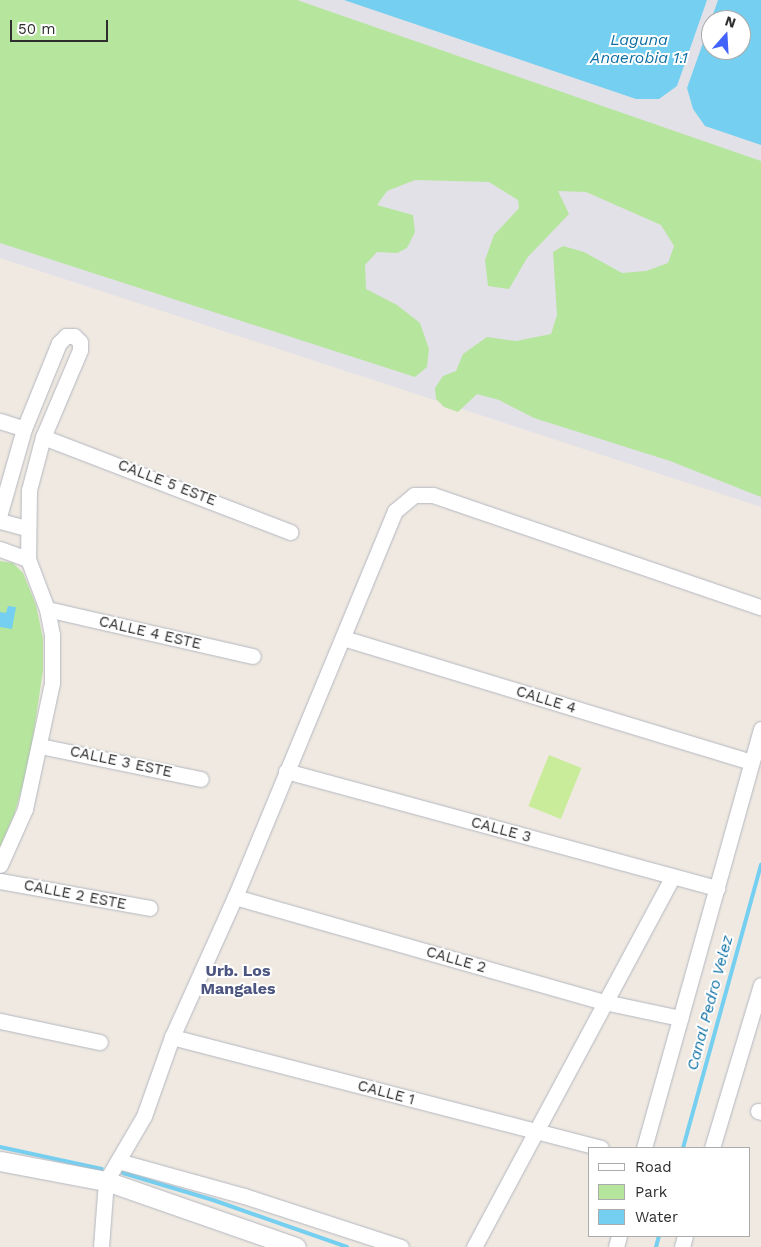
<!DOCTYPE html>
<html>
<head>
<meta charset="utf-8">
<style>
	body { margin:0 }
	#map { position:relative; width:761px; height:1247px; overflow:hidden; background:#efe9e1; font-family:"Work Sans",sans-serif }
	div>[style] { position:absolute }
	.industrial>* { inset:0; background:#e3e1e8 }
	.green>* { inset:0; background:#b6e59e }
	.pitch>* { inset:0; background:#c9ec9a; transform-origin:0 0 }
	.water>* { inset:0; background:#75cff0 }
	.stream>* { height:4px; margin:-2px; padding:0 2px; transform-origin:2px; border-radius:2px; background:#75cff0 }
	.roads { filter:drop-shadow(0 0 1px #b4b7c1) drop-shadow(0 0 1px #b4b7c1) }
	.minor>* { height:15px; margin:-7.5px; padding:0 7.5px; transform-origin:7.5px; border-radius:7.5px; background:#fff }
	.tertiary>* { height:19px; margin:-9.5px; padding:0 9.5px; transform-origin:9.5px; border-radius:9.5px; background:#fff }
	span { translate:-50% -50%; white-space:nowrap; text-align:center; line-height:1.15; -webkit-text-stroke:4px #fff; paint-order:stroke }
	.street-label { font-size:15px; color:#2e2e2e }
	.water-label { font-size:16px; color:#0d6fa3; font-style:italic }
	.neighbourhood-label { font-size:16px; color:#4d5680; font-weight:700 }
	.legend { position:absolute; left:588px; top:1147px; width:162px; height:90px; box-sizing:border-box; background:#fff; border:1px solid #ababab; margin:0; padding:6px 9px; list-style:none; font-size:15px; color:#2e2e2e }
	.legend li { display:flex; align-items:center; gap:10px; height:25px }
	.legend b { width:25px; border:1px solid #ababab }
	.north { position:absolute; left:701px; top:10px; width:50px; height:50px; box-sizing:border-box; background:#fff; border:1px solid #ababab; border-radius:50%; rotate:19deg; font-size:14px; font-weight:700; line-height:20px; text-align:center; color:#2e2e2e }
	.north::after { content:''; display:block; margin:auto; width:18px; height:22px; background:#4264fb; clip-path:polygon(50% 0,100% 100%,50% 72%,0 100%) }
	.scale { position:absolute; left:10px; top:20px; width:98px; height:22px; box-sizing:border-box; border:2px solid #2e2e2e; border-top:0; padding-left:6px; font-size:15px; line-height:18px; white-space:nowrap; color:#2e2e2e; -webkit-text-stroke:4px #fff; paint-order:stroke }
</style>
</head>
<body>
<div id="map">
	<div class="industrial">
		<i style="clip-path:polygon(evenodd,0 0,761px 0,761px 507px,0 258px,0 0,711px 20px,741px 20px,741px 50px,711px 50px,711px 20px)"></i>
	</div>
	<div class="green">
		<i style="clip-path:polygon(0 0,297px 0,761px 161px,761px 497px,670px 461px,534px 418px,499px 400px,477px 394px,458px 412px,444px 407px,436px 399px,435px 388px,443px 376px,456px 371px,463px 354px,487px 337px,516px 341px,551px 334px,557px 315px,553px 252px,563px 246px,584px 252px,622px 273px,646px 271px,668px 263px,674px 246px,661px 225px,586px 192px,558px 191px,569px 214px,527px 258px,509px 289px,488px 286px,485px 260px,494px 235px,519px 208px,518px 200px,489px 182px,415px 180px,387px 191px,377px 205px,413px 215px,415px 232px,407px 248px,397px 253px,377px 252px,365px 265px,366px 289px,397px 305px,420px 323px,429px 349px,427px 367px,415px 377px,0 243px)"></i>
		<i style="clip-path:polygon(0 561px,13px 563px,23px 573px,36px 605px,43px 639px,43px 670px,29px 764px,14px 815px,0 847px)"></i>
	</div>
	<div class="pitch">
		<i style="left:549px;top:755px;width:35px;height:55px;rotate:22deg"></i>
	</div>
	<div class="water">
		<i style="clip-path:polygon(344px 0,707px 0,677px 86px,659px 99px,636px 99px)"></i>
		<i style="clip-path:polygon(718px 0,761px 0,761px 145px,705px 126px,693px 109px,687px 88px,711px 20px,711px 50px,741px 50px,741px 20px,711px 20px)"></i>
		<i style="clip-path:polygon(8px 606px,16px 607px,12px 629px,0 627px,0 612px,6px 613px)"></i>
	</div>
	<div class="stream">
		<i style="left:0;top:1147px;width:104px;rotate:12.2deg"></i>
		<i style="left:683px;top:1148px;width:294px;rotate:-74.6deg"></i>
		<i style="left:123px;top:1173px;width:94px;rotate:16.7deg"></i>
		<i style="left:213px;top:1200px;width:142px;rotate:19.3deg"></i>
		<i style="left:656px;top:1247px;width:11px;rotate:-75deg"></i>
	</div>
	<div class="roads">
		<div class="minor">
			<i style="left:0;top:421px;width:25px;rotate:18deg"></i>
			<i style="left:43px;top:437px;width:265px;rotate:21deg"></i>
			<i style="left:0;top:513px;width:87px;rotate:-74.1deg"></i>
			<i style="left:24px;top:429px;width:93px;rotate:-67.9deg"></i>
			<i style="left:59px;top:343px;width:10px;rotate:-45deg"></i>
			<i style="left:66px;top:336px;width:8px"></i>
			<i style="left:74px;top:336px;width:8px;rotate:45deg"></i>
			<i style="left:80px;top:342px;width:8px;rotate:90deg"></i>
			<i style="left:80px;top:350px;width:95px;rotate:113deg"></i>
			<i style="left:43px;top:437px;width:55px;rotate:104.8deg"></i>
			<i style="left:29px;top:490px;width:69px;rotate:90.8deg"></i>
			<i style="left:28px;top:559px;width:53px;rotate:69.2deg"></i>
			<i style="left:47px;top:609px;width:26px;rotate:79deg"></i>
			<i style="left:52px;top:635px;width:48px;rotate:90deg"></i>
			<i style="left:52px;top:683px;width:129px;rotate:102.1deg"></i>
			<i style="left:25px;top:809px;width:61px;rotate:114.1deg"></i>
			<i style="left:0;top:521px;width:28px;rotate:15deg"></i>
			<i style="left:0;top:549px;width:30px;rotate:20deg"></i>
			<i style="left:47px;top:609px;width:211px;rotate:12.9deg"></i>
			<i style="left:343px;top:638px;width:425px;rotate:16.9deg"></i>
			<i style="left:40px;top:746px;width:164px;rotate:11.6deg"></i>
			<i style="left:286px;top:771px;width:447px;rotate:15.2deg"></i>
			<i style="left:0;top:881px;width:152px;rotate:10.2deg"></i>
			<i style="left:235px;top:897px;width:384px;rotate:15.9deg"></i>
			<i style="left:604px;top:1002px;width:78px;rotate:11.9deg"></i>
			<i style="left:0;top:1021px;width:102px;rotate:11.9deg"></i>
			<i style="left:172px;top:1037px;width:443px;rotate:14.5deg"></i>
			<i style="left:758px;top:1111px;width:3px;rotate:18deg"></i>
			<i style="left:644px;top:1148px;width:435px;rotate:-74.4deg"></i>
			<i style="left:712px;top:1148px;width:170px;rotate:-73.3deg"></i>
			<i style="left:118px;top:1161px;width:131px;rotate:15.5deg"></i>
			<i style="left:244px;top:1196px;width:165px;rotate:18deg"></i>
			<i style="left:101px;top:1247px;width:66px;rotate:-85.7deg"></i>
			<i style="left:106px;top:1181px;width:75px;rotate:-59.7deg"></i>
			<i style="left:144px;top:1116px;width:84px;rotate:-70.5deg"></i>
			<i style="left:172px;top:1037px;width:154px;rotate:-65.8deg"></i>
			<i style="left:235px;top:897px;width:418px;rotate:-67.5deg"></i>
			<i style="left:395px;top:511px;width:25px;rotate:-40deg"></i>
			<i style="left:414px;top:495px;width:19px"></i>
			<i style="left:433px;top:495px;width:347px;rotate:18.9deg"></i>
			<i style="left:474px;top:1247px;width:420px;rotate:-61.8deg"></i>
			<i style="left:616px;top:1247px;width:11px;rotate:-75deg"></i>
			<i style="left:682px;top:1247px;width:11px;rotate:-75deg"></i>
		</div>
		<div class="tertiary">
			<i style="left:0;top:1161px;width:108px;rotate:10.7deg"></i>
			<i style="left:106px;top:1181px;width:201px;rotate:19.2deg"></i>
		</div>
	</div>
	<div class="street-label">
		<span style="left:167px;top:483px;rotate:21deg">CALLE 5 ESTE</span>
		<span style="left:150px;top:633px;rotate:13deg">CALLE 4 ESTE</span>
		<span style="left:546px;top:700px;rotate:17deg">CALLE 4</span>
		<span style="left:121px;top:762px;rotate:12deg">CALLE 3 ESTE</span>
		<span style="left:501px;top:830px;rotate:15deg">CALLE 3</span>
		<span style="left:75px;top:895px;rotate:11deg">CALLE 2 ESTE</span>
		<span style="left:456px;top:960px;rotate:16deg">CALLE 2</span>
		<span style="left:386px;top:1093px;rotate:15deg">CALLE 1</span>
	</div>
	<div class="water-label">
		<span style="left:639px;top:49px">Laguna<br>Anaerobia 1.1</span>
		<span style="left:710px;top:1003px;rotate:-75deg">Canal Pedro Velez</span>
	</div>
	<div class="neighbourhood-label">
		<span style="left:238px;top:980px">Urb. Los<br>Mangales</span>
	</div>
	<ul class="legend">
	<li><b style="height:6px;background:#fff"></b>Road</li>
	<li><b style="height:14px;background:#b6e59e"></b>Park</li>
	<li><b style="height:14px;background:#75cff0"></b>Water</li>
	</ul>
	<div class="north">N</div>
	<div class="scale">50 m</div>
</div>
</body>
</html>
